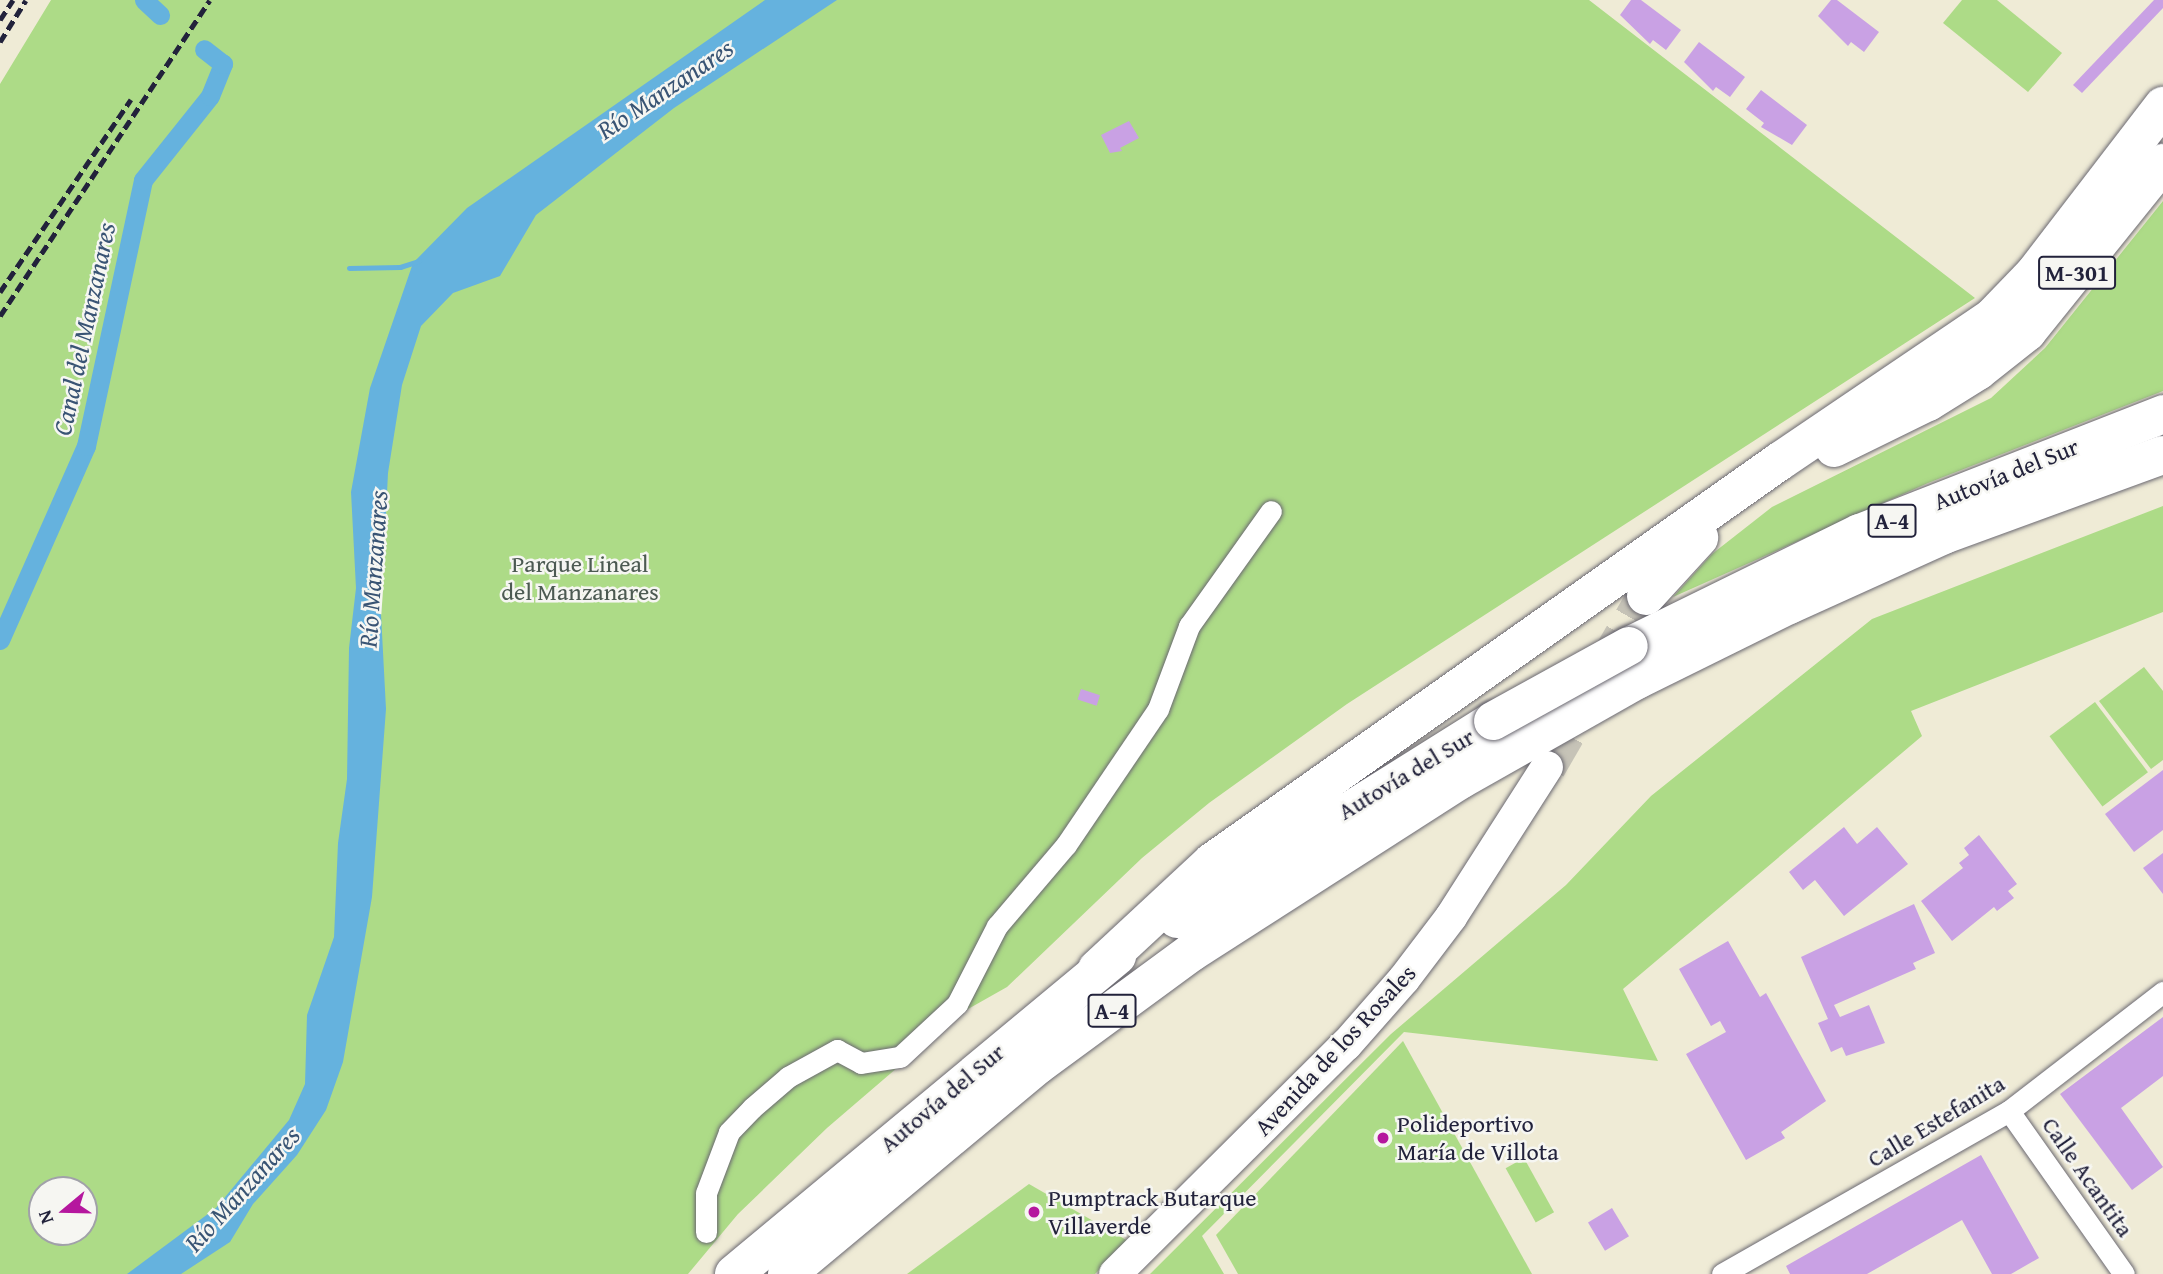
<!DOCTYPE html>
<html>
<head>
<meta charset="utf-8">
<style>
	body { margin:0 }
	#map { position:relative; width:2163px; height:1274px; overflow:hidden; background:#efebd6; font-family:"Gentium Book Plus",serif }
	div>[style] { position:absolute }
	.green>* { inset:0; background:#addb87; transform-origin:0 0 }
	.water>* { inset:0; background:#65b2de }
	.stream>* { height:5px; margin:-2.5px; padding:0 2.5px; transform-origin:2.5px; border-radius:2.5px; background:#65b2de }
	.canal>* { height:19px; margin:-9.5px; padding:0 9.5px; transform-origin:9.5px; border-radius:9.5px; background:#65b2de }
	.building>* { inset:0; background:#c9a1e4; transform-origin:0 0 }
	.highway-tunnel>* { height:38px; margin-top:-19px; transform-origin:0; background:repeating-linear-gradient(90deg,#c6c3b7 0 38px,transparent 0 57px) }
	.roads { filter:drop-shadow(0 0 2px #6a6871) drop-shadow(0 0 2px #6a6871) }
	.street>* { height:21px; margin:-10.5px; padding:0 10.5px; transform-origin:10.5px; border-radius:10.5px; background:#fff }
	.secondary>* { height:32px; margin:-16px; padding:0 16px; transform-origin:16px; border-radius:16px; background:#fff }
	.highway>* { height:38px; margin:-19px; padding:0 19px; transform-origin:19px; border-radius:19px; background:#fff }
	.rail>* { height:5px; margin-top:-2.5px; transform-origin:0; background:repeating-linear-gradient(90deg,#22223b 0 10px,transparent 0 15px) }
	.bridges { filter:drop-shadow(0 0 2px #6a6871) drop-shadow(0 0 2px #6a6871) }
	.highway-bridge>* { height:38px; margin:-19px; padding:0 19px; transform-origin:19px; border-radius:19px; background:#fff }
	.dots>* { width:19px; height:19px; translate:-50% -50%; box-sizing:border-box; border:4px solid #f6f6f2; border-radius:50% }
	span { translate:-50% -50%; white-space:nowrap; text-align:center; line-height:1.15; -webkit-text-stroke:5px #f6f6f2; paint-order:stroke }
	.shield-label span { padding:2px 5px; background:#f6f6f2; border:2px solid; border-radius:5px; -webkit-text-stroke-width:0 }
	.shield-label { font-size:23px; color:#22223b; font-weight:700 }
	.street-label { font-size:24px; color:#22223b }
	.park-label { font-size:24px; color:#4c5a52 }
	.poi-label { font-size:24px; color:#22223b }
	.left { translate:0 -50%; text-align:left }
	.water-label { font-size:26px; color:#395474; font-style:italic }
	.north { position:absolute; left:28px; top:1176px; width:70px; height:70px; box-sizing:border-box; background:#f6f6f2; border:2px solid #a1a1a9; border-radius:50%; rotate:251deg; font-size:19px; font-weight:700; line-height:28px; text-align:center; color:#22223b }
	.north::after { content:''; display:block; margin:auto; width:24px; height:32px; background:#b5179e; clip-path:polygon(50% 0,100% 100%,50% 72%,0 100%) }
</style>
</head>
<body>
<div id="map">
	<div class="green">
		<i style="clip-path:polygon(evenodd,51px 0,1589px 0,1975px 298px,1347px 704px,1209px 803px,1142px 858px,1007px 987px,961px 1013px,827px 1128px,738px 1214px,688px 1274px,0 1274px,0 84px,51px 0,42px 1190px,84px 1190px,84px 1232px,42px 1232px,42px 1190px)"></i>
		<i style="clip-path:polygon(1962px 0,1997px 0,2062px 53px,2028px 92px,1943px 23px)"></i>
		<i style="clip-path:polygon(2163px 201px,2163px 391px,1928px 483px,1673px 597px,1712px 554px,1772px 507px,1991px 398px,2045px 348px)"></i>
		<i style="clip-path:polygon(2163px 506px,2163px 612px,1911px 711px,1922px 736px,1623px 989px,1658px 1061px,1404px 1032px,1202px 1236px,1224px 1274px,1150px 1274px,1391px 1034px,1566px 885px,1651px 796px,1872px 619px)"></i>
		<i style="clip-path:polygon(2144px 667px,2163px 691px,2163px 760px,2151px 769px,2099px 701px)"></i>
		<i style="left:2095px;top:702px;width:88px;height:57px;rotate:53deg"></i>
		<i style="clip-path:polygon(1403px 1041px,1532px 1274px,1238px 1274px,1216px 1235px)"></i>
		<i style="left:1524px;top:1158px;width:62px;height:21px;rotate:61deg"></i>
		<i style="clip-path:polygon(1029px 1184px,1128px 1241px,1095px 1274px,907px 1274px)"></i>
	</div>
	<div class="water">
		<i style="clip-path:polygon(765px 0,837px 0,674px 108px,536px 215px,500px 276px,453px 293px,421px 326px,402px 385px,388px 473px,381px 614px,386px 709px,372px 897px,343px 1062px,326px 1110px,297px 1155px,253px 1204px,230px 1242px,181px 1274px,127px 1274px,216px 1208px,289px 1120px,305px 1084px,307px 1015px,334px 937px,338px 843px,347px 779px,349px 648px,356px 588px,351px 492px,370px 388px,413px 263px,467px 208px)"></i>
	</div>
	<div class="stream">
		<i style="left:349px;top:268px;width:51px;rotate:-1.1deg"></i>
		<i style="left:400px;top:267px;width:20px;rotate:-18deg"></i>
	</div>
	<div class="canal">
		<i style="left:144px;top:0;width:22px;rotate:43deg"></i>
		<i style="left:0;top:640px;width:212px;rotate:-66.1deg"></i>
		<i style="left:86px;top:446px;width:272px;rotate:-77.9deg"></i>
		<i style="left:143px;top:180px;width:107px;rotate:-51.4deg"></i>
		<i style="left:210px;top:96px;width:35px;rotate:-68deg"></i>
		<i style="left:223px;top:64px;width:24px;rotate:-142deg"></i>
	</div>
	<div class="building">
		<i style="clip-path:polygon(1631px 0,1641px 0,1681px 30px,1666px 50px,1653px 40px,1650px 44px,1620px 15px)"></i>
		<i style="clip-path:polygon(1831px 0,1837px 0,1879px 32px,1864px 52px,1851px 42px,1848px 46px,1818px 16px)"></i>
		<i style="clip-path:polygon(2154px 0,2163px 0,2163px 8px,2082px 93px,2073px 85px)"></i>
		<i style="clip-path:polygon(1699px 42px,1745px 77px,1730px 97px,1716px 87px,1713px 91px,1684px 62px)"></i>
		<i style="clip-path:polygon(1761px 90px,1807px 125px,1792px 145px,1761px 127px,1764px 123px,1746px 109px)"></i>
		<i style="clip-path:polygon(1129px 121px,1139px 138px,1120px 148px,1122px 151px,1110px 153px,1101px 135px)"></i>
		<i style="left:1081px;top:689px;width:20px;height:11px;rotate:18deg"></i>
		<i style="clip-path:polygon(2163px 770px,2163px 830px,2134px 852px,2105px 814px)"></i>
		<i style="clip-path:polygon(1844px 827px,1857px 844px,1877px 827px,1908px 864px,1844px 916px,1815px 880px,1803px 890px,1789px 872px)"></i>
		<i style="clip-path:polygon(1979px 835px,2017px 884px,2008px 891px,2014px 898px,1997px 911px,1994px 907px,1952px 941px,1921px 901px,1963px 868px,1959px 863px,1969px 855px,1964px 848px)"></i>
		<i style="clip-path:polygon(2163px 853px,2163px 894px,2143px 868px)"></i>
		<i style="clip-path:polygon(1914px 904px,1935px 953px,1913px 963px,1916px 969px,1834px 1005px,1840px 1017px,1869px 1005px,1885px 1043px,1846px 1056px,1842px 1047px,1831px 1052px,1818px 1023px,1828px 1019px,1801px 957px)"></i>
		<i style="clip-path:polygon(1728px 941px,1760px 997px,1766px 993px,1826px 1101px,1781px 1132px,1785px 1138px,1746px 1160px,1686px 1054px,1726px 1032px,1720px 1021px,1711px 1026px,1679px 969px)"></i>
		<i style="clip-path:polygon(2163px 1017px,2163px 1076px,2121px 1108px,2163px 1167px,2132px 1190px,2060px 1094px)"></i>
		<i style="clip-path:polygon(1981px 1155px,2039px 1258px,2011px 1274px,1992px 1274px,1962px 1220px,1867px 1274px,1790px 1274px,1786px 1266px)"></i>
		<i style="left:1612px;top:1208px;width:33px;height:28px;rotate:59deg"></i>
	</div>
	<div class="highway-tunnel">
		<i style="left:1547px;top:767px;width:198px;rotate:-59.9deg"></i>
	</div>
	<div class="roads">
		<div class="street">
			<i style="left:2009px;top:1111px;width:199px;rotate:54.8deg"></i>
			<i style="left:706px;top:1232px;width:39px;rotate:-90deg"></i>
			<i style="left:706px;top:1193px;width:65px;rotate:-69.3deg"></i>
			<i style="left:729px;top:1132px;width:33px;rotate:-46deg"></i>
			<i style="left:752px;top:1108px;width:48px;rotate:-40.7deg"></i>
			<i style="left:788px;top:1077px;width:56px;rotate:-28.9deg"></i>
			<i style="left:837px;top:1050px;width:27px;rotate:28deg"></i>
			<i style="left:861px;top:1063px;width:39px;rotate:-9deg"></i>
			<i style="left:900px;top:1057px;width:78px;rotate:-42.9deg"></i>
			<i style="left:957px;top:1004px;width:88px;rotate:-62.9deg"></i>
			<i style="left:997px;top:926px;width:106px;rotate:-49.6deg"></i>
			<i style="left:1066px;top:845px;width:164px;rotate:-55.9deg"></i>
			<i style="left:1158px;top:709px;width:89px;rotate:-69.5deg"></i>
			<i style="left:1189px;top:626px;width:141px;rotate:-54.5deg"></i>
			<i style="left:1722px;top:1274px;width:330px;rotate:-29.6deg"></i>
			<i style="left:2009px;top:1111px;width:195px;rotate:-37.7deg"></i>
		</div>
		<div class="secondary">
			<i style="left:1115px;top:1274px;width:325px;rotate:-44.8deg"></i>
			<i style="left:1346px;top:1045px;width:88px;rotate:-48.7deg"></i>
			<i style="left:1404px;top:979px;width:78px;rotate:-52.8deg"></i>
			<i style="left:1451px;top:917px;width:178px;rotate:-57.4deg"></i>
		</div>
		<div class="highway">
			<i style="left:1978px;top:332px;width:81px;rotate:-46deg"></i>
			<i style="left:2034px;top:274px;width:212px;rotate:-52.5deg"></i>
			<i style="left:1834px;top:448px;width:105px;rotate:-26.1deg"></i>
			<i style="left:1928px;top:402px;width:59px;rotate:-31.8deg"></i>
			<i style="left:1978px;top:371px;width:63px;rotate:-38.5deg"></i>
			<i style="left:2027px;top:332px;width:217px;rotate:-51.2deg"></i>
			<i style="left:1646px;top:596px;width:79px;rotate:-47.6deg"></i>
			<i style="left:1629px;top:646px;width:257px;rotate:-26.1deg"></i>
			<i style="left:1860px;top:533px;width:326px;rotate:-21.4deg"></i>
			<i style="left:1177px;top:919px;width:373px;rotate:-32.1deg"></i>
			<i style="left:1097px;top:969px;width:157px;rotate:-42.9deg"></i>
			<i style="left:1212px;top:862px;width:695px;rotate:-35.22deg"></i>
			<i style="left:1780px;top:461px;width:262px;rotate:-34.1deg"></i>
			<i style="left:734px;top:1274px;width:498px;rotate:-39.7deg"></i>
			<i style="left:787px;top:1274px;width:327px;rotate:-39.8deg"></i>
			<i style="left:1038px;top:1065px;width:191px;rotate:-36.3deg"></i>
			<i style="left:1192px;top:952px;width:318px;rotate:-32.7deg"></i>
			<i style="left:1460px;top:780px;width:203px;rotate:-29.5deg"></i>
			<i style="left:1637px;top:680px;width:169px;rotate:-26.3deg"></i>
			<i style="left:1789px;top:605px;width:170px;rotate:-24.3deg"></i>
			<i style="left:1944px;top:535px;width:233px;rotate:-20.1deg"></i>
		</div>
	</div>
	<div class="rail">
		<i style="left:0;top:20px;width:24px;rotate:-57deg"></i>
		<i style="left:0;top:42px;width:49px;rotate:-58.2deg"></i>
		<i style="left:0;top:292px;width:233px;rotate:-55.8deg"></i>
		<i style="left:0;top:316px;width:379px;rotate:-56.4deg"></i>
	</div>
	<div class="bridges">
		<div class="highway-bridge">
			<i style="left:1493px;top:721px;width:155px;rotate:-28.9deg"></i>
		</div>
	</div>
	<div class="dots">
		<i style="left:1383px;top:1138px;background:#b5179e"></i>
		<i style="left:1034px;top:1212px;background:#b5179e"></i>
	</div>
	<div class="shield-label">
		<span style="left:2077px;top:273px">M-301</span>
		<span style="left:1892px;top:521px">A-4</span>
		<span style="left:1112px;top:1011px">A-4</span>
	</div>
	<div class="street-label">
		<span style="left:2006px;top:474px;rotate:-22deg">Autovía del Sur</span>
		<span style="left:1406px;top:774px;rotate:-31deg">Autovía del Sur</span>
		<span style="left:1335px;top:1050px;rotate:-47deg">Avenida de los Rosales</span>
		<span style="left:942px;top:1098px;rotate:-40deg">Autovía del Sur</span>
		<span style="left:1936px;top:1121px;rotate:-31deg">Calle Estefanita</span>
		<span style="left:2088px;top:1177px;rotate:55deg">Calle Acantita</span>
	</div>
	<div class="park-label">
		<span style="left:580px;top:578px">Parque Lineal<br>del Manzanares</span>
	</div>
	<div class="poi-label">
		<span class="left" style="left:1397px;top:1138px">Polideportivo<br>María de Villota</span>
		<span class="left" style="left:1048px;top:1212px">Pumptrack Butarque<br>Villaverde</span>
	</div>
	<div class="water-label">
		<span style="left:665px;top:89px;rotate:-34deg">Río Manzanares</span>
		<span style="left:84px;top:329px;rotate:-78deg">Canal del Manzanares</span>
		<span style="left:373px;top:569px;rotate:-86deg">Río Manzanares</span>
		<span style="left:242px;top:1189px;rotate:-48deg">Río Manzanares</span>
	</div>
	<div class="north">N</div>
</div>
</body>
</html>
